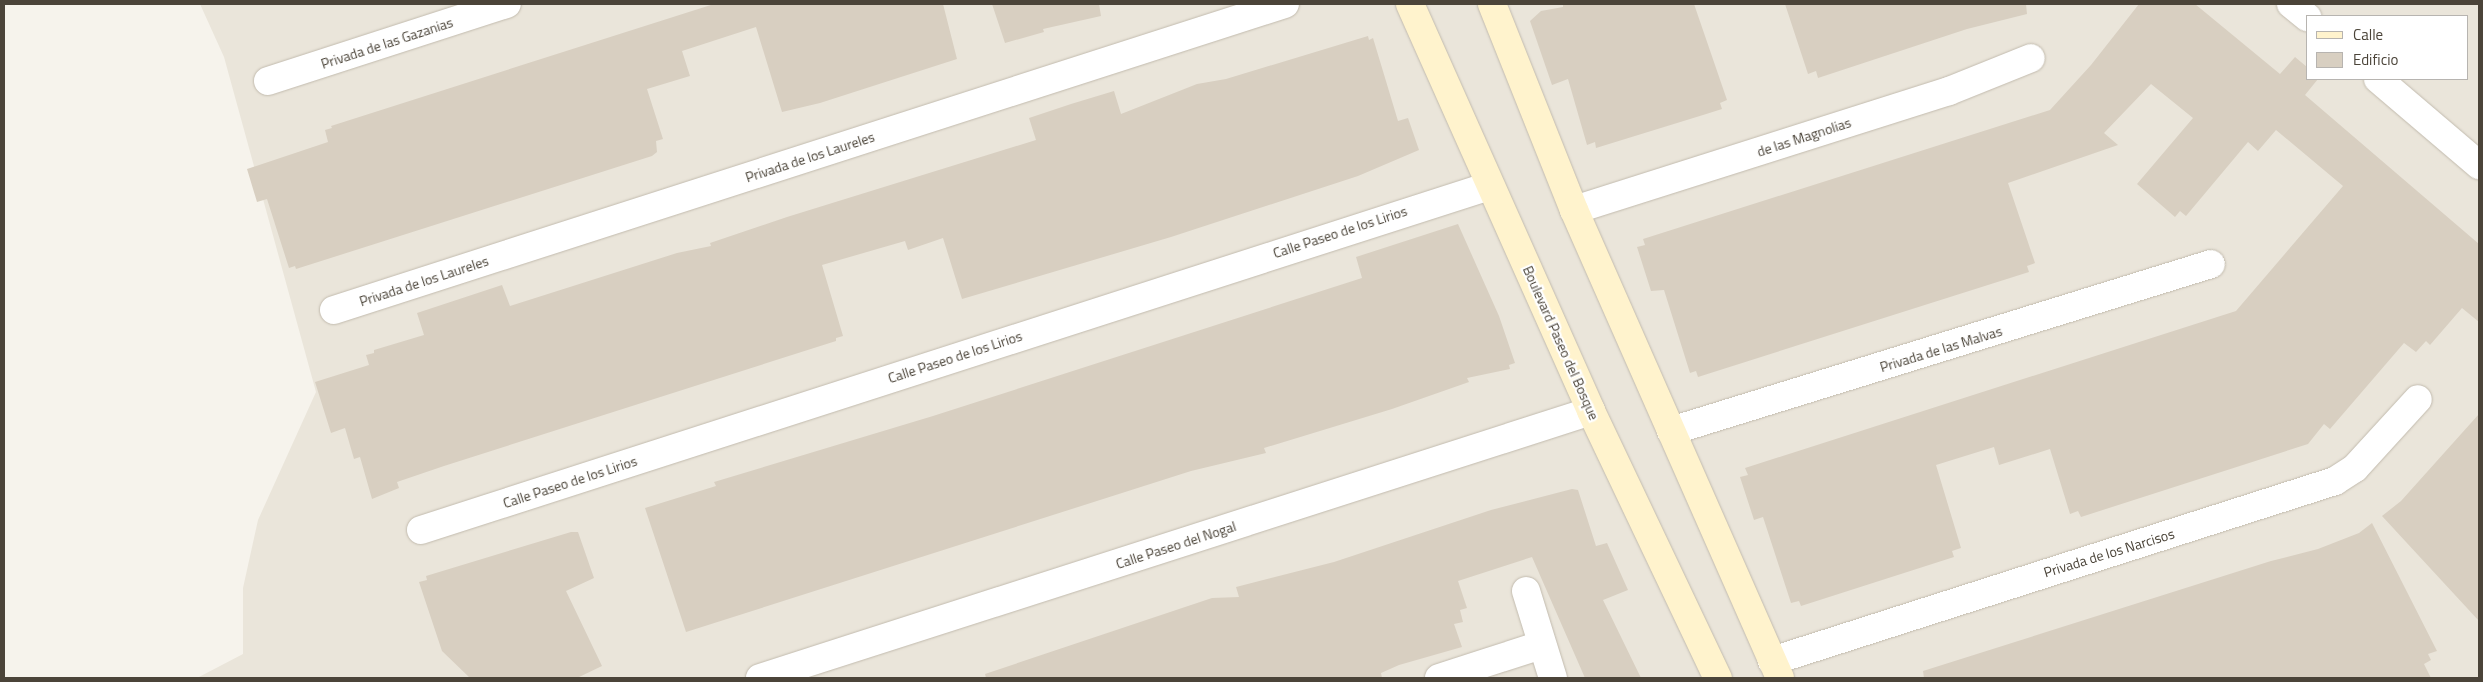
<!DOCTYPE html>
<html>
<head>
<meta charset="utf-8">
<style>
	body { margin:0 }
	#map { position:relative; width:2483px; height:682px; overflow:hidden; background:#f6f3ec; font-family:"Titillium Web",sans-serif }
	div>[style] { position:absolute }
	.residential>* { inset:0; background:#eae5da }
	.building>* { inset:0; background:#d8cfc1 }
	.roads { filter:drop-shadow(0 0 1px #c2bbae) drop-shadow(0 0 1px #c2bbae) }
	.street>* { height:28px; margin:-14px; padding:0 14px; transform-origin:14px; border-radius:14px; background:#fff }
	.secondary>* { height:28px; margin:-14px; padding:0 14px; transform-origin:14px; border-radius:14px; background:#fff3cd }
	span { translate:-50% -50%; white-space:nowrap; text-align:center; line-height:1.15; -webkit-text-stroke:4.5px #fff; paint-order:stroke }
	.street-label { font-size:14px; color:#4b4439 }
	.frame { position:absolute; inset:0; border:5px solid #4b4439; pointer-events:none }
	.legend { position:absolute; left:2306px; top:15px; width:162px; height:65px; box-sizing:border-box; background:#fff; border:1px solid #b7b4b0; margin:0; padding:6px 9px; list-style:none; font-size:15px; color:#4b4439 }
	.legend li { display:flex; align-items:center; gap:10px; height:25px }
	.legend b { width:25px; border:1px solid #b7b4b0 }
</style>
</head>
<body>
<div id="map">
	<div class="residential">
		<i style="clip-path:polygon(evenodd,200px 4px,2479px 4px,2479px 678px,197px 678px,243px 654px,243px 588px,258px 520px,316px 392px,224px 57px,200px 4px,2307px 16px,2467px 16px,2467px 79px,2307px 79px,2307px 16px)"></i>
	</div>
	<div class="building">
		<i style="clip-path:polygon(714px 4px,943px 4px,957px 59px,820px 103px,782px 112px,756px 27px,682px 51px,690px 76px,647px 89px,663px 139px,656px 141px,657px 152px,652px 156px,296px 269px,295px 266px,289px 268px,267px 199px,257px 202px,247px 169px,328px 142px,325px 130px,332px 128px,331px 126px)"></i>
		<i style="clip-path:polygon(992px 4px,1099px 4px,1101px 16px,1043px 29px,1044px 32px,1005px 43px)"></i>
		<i style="clip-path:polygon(1563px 4px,1694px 4px,1727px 100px,1720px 103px,1722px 109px,1703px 115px,1596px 148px,1595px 142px,1587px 145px,1568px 79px,1552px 85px,1530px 21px,1541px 11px,1563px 7px)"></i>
		<i style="clip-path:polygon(1785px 4px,2026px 4px,2027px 14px,1967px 29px,1818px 78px,1816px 71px,1808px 74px)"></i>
		<i style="clip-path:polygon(2139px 4px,2195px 4px,2280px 74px,2295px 57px,2307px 67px,2307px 79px,2318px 79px,2305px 95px,2479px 244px,2479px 322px,2462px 308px,2430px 345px,2426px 341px,2416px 352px,2404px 343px,2330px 429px,2324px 424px,2308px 444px,2081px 517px,2078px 511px,2070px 514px,2050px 449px,1999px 465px,1994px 447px,1936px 465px,1961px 548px,1952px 551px,1954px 557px,1801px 606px,1799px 601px,1791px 603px,1763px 517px,1754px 520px,1740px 477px,1748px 475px,1745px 468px,2236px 311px,2343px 186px,2276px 130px,2258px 151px,2248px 142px,2186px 216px,2180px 211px,2175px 217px,2137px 184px,2193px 118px,2151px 84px,2104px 133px,2118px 145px,2008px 183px,2035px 263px,2027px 266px,2029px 272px,1698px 377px,1696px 371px,1690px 373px,1664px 290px,1651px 291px,1637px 247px,1645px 245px,1643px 239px,2050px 110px,2091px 65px)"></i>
		<i style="clip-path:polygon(1368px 36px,1369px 40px,1373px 38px,1398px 121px,1408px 118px,1419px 150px,1358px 176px,1171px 237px,962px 299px,943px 238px,908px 250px,905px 241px,822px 265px,843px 336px,836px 338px,836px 341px,444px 466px,397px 482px,399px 488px,372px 499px,360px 457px,354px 459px,345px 428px,331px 433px,315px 382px,369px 365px,366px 355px,374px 353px,374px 350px,424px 335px,417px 313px,502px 285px,510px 306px,677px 253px,711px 246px,710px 243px,787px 217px,1036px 140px,1029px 118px,1071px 104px,1114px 91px,1121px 114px,1197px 84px,1226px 79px)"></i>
		<i style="clip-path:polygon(1458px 224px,1499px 316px,1515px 363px,1509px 365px,1510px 369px,1467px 378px,1469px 382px,1392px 409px,1264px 448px,1266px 453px,1191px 471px,686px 632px,645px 508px,716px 486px,714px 482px,933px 416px,1362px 278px,1356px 257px)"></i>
		<i style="clip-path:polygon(2479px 414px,2479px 621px,2382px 516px,2401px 501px)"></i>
		<i style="clip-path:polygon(1572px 489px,1578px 490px,1596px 546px,1607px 543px,1628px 590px,1603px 600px,1641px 678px,1585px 678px,1532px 557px,1458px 581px,1467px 608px,1460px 610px,1463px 622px,1454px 624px,1462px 647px,1399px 665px,1381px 673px,1382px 678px,986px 678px,985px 674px,1212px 598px,1239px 597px,1236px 587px,1334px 562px,1491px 510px)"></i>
		<i style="clip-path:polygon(2372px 523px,2437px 651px,2428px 654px,2431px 660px,2424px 664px,2431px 678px,1924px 678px,1923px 671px,2271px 561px,2318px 549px,2359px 533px)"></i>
		<i style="clip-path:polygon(571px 532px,578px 532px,594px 578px,566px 591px,602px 666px,577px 678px,470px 678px,442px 651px,419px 582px,427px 580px,426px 576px)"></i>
	</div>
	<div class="roads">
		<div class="street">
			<i style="left:2291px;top:4px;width:21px;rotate:39deg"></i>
			<i style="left:2378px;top:79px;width:133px;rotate:40.4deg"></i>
			<i style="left:268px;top:81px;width:251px;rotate:-17.9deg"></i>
			<i style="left:1574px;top:210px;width:393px;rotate:-17.6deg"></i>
			<i style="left:1949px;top:91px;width:88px;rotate:-21.9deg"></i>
			<i style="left:334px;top:310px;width:999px;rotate:-17.84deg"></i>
			<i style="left:1671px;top:431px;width:565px;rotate:-17.18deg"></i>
			<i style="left:421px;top:530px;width:1122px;rotate:-17.85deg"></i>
			<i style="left:1526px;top:591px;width:91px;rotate:72.8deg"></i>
			<i style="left:1772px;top:661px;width:591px;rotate:-17.73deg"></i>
			<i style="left:2335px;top:481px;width:24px;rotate:-33deg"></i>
			<i style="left:2355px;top:468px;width:93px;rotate:-47.6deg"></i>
			<i style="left:760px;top:678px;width:873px;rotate:-17.81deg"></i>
			<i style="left:1439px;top:678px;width:107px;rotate:-17.9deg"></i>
		</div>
		<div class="secondary">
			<i style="left:1410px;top:4px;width:445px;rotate:66deg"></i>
			<i style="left:1591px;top:411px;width:296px;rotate:64.6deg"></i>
			<i style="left:1492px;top:4px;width:222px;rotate:68.3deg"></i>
			<i style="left:1574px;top:210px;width:511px;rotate:66.24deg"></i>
		</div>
	</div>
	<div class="street-label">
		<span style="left:387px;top:43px;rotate:-18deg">Privada de las Gazanias</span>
		<span style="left:1804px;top:137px;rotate:-18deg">de las Magnolias</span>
		<span style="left:810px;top:157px;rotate:-18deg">Privada de los Laureles</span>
		<span style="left:1340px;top:232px;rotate:-18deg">Calle Paseo de los Lirios</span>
		<span style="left:424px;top:281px;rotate:-18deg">Privada de los Laureles</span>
		<span style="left:1561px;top:343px;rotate:66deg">Boulevard Paseo del Bosque</span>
		<span style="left:1941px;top:349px;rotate:-17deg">Privada de las Malvas</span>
		<span style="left:955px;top:357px;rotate:-18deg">Calle Paseo de los Lirios</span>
		<span style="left:570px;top:482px;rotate:-18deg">Calle Paseo de los Lirios</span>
		<span style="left:1176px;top:545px;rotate:-18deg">Calle Paseo del Nogal</span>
		<span style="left:2109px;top:553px;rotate:-17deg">Privada de los Narcisos</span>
	</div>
	<div class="frame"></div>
	<ul class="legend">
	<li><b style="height:6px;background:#fff3cd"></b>Calle</li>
	<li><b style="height:14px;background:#d8cfc1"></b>Edificio</li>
	</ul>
</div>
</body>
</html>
